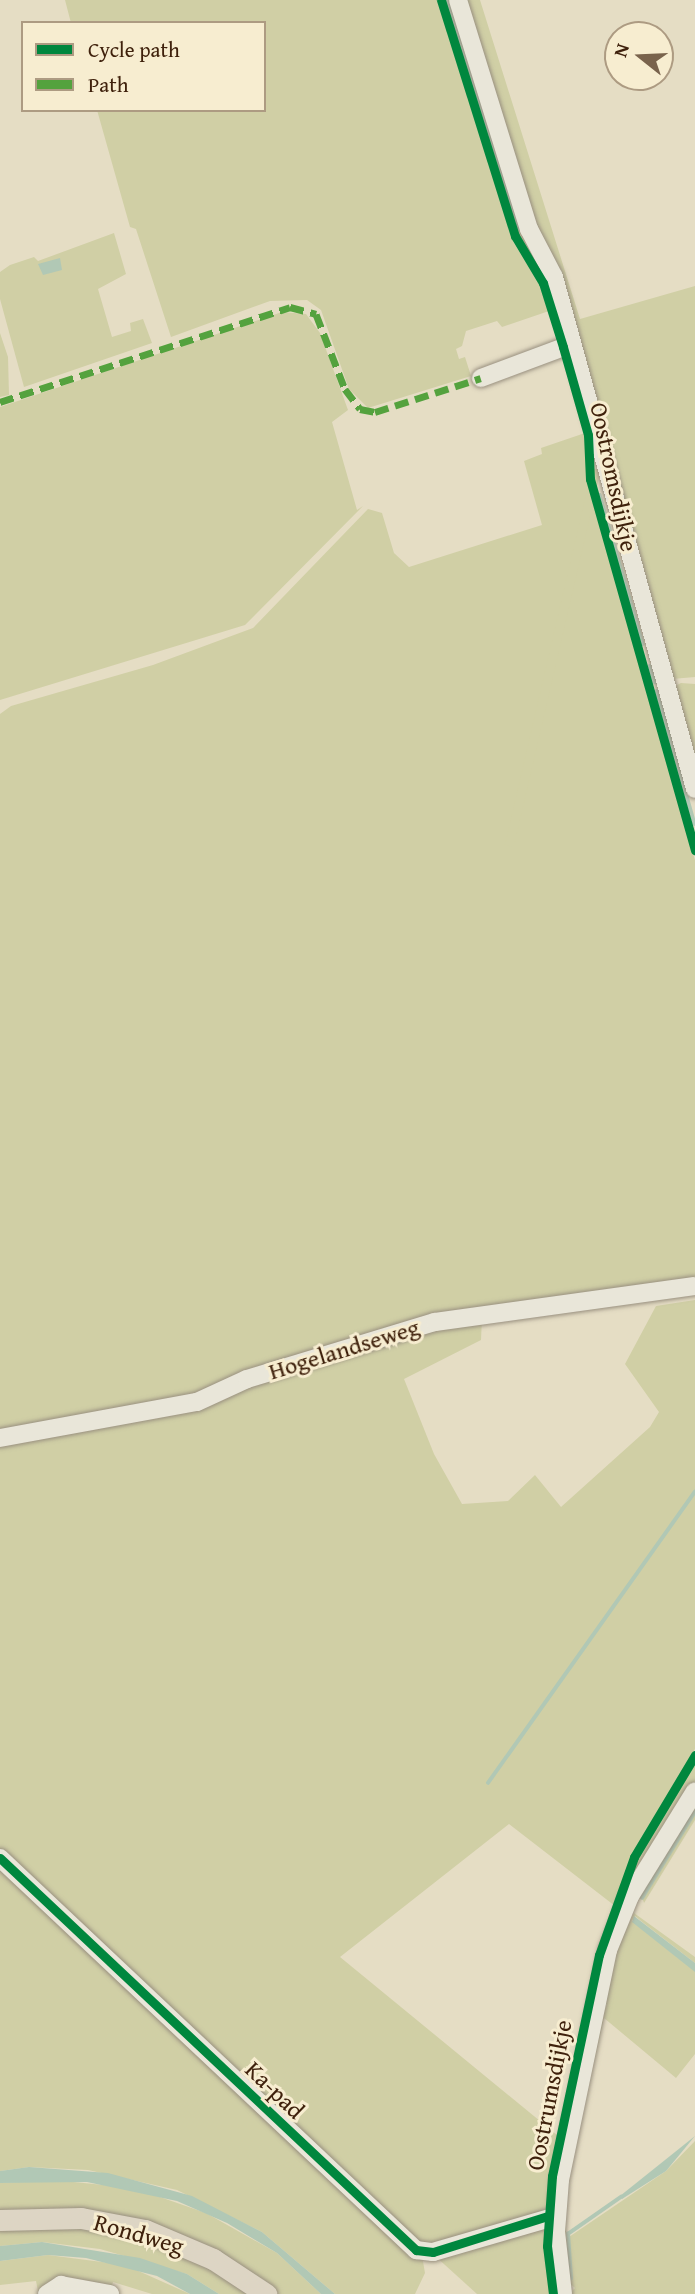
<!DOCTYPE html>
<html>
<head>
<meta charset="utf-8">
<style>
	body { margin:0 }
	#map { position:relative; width:695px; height:2294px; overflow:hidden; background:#e5ddc4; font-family:"Gentium Book Plus",serif }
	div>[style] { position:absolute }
	.green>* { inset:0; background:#d0cfa5; transform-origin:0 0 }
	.water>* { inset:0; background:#b1c8b5 }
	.stream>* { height:3.5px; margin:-1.75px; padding:0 1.75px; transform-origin:1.75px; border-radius:1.75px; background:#b1c8b5 }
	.roads { filter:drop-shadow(0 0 2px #999080) drop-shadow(0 0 2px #999080) }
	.minor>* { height:18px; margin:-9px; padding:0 9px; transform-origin:9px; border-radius:9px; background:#e9e6d9 }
	.major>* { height:21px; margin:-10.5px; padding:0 10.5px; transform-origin:10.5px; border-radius:10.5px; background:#ddd5c4 }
	.quiet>* { height:7px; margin-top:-3.5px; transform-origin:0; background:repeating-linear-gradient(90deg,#54a23e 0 14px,transparent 0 21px) }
	.cycleway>* { height:9px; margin:-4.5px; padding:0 4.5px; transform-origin:4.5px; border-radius:4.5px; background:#00873e }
	span { translate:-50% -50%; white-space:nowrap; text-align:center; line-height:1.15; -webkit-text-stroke:6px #f7edd0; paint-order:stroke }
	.street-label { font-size:24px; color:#3f210c }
	.legend { position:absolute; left:21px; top:21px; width:245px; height:91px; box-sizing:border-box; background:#f7edd0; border:2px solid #ad9b82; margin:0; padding:9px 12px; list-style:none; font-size:21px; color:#3f210c }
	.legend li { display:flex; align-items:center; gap:14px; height:35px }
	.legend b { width:35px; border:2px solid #ad9b82 }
	.north { position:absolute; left:604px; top:21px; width:70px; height:70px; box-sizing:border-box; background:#f7edd0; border:2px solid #ad9b82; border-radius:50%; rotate:288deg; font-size:19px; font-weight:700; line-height:28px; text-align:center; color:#3f210c }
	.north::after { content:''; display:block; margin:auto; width:24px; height:32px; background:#79634c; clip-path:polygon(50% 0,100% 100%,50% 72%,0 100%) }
</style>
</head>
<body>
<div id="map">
	<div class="green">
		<i style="clip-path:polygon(65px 0,438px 0,514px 243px,540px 285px,549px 311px,502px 327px,497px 321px,466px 331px,462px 346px,456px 349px,459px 359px,465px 357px,471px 376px,368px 408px,349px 389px,321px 310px,307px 300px,270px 301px,171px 337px,136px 229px,130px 227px,97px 110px,264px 110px,264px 23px,71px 23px)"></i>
		<i style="clip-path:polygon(444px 0,453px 0,538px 267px,517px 237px)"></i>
		<i style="clip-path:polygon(463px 0,480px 0,580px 319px,695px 286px,695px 677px,672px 679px)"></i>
		<i style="clip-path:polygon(114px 233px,126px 274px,98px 289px,112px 337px,131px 331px,130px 323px,143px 319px,152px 343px,24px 387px,0 299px,0 272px,10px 265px,34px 257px,38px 261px)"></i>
		<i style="clip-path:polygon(282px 312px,306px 314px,320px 333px,348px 410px,332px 422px,357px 510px,363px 506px,245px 625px,0 700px,0 407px)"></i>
		<i style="clip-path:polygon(0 333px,8px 357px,9px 395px,0 397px)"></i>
		<i style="clip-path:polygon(585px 433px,587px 481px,695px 860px,695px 1283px,482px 1313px,220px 1390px,0 1435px,0 714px,11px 706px,153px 665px,253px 628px,368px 509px,382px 513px,394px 553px,409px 567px,542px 525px,524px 461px,542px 454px,541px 448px)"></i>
		<i style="left:592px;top:468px;width:9px;height:387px;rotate:13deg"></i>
		<i style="clip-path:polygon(681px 683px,695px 684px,695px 770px,675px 686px)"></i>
		<i style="clip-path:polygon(695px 1300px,695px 1749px,636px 1848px,615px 1906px,509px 1824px,340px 1957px,557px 2135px,545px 2213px,434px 2248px,419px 2246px,0 1855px,0 1440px,248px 1382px,482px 1318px,481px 1340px,404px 1379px,434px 1454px,462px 1504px,508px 1501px,535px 1475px,561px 1507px,650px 1427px,659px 1412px,625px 1364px,656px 1306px)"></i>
		<i style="clip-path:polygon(695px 1760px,695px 1781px,632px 1877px,642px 1847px)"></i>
		<i style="clip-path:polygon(695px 1802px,695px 1820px,644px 1903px,640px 1891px)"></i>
		<i style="clip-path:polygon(0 1863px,422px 2256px,425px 2273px,415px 2294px,335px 2294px,262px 2232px,177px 2190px,88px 2170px,29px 2167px,0 2171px)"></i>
		<i style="clip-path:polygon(634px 1913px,695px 1957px,695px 1963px,641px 1921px,635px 1916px,632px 1921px,695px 1968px,695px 2054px,676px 2078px,604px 2018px,593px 2066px,590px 2063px,599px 2010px,605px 2010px,607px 2004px,601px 2002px,612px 1960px)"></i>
		<i style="clip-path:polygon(695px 2141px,695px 2294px,569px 2294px,575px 2288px,565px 2279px,561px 2226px,566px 2199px,566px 2239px,666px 2171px)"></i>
		<i style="clip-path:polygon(53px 2180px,134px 2188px,206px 2213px,277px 2253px,321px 2294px,275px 2294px,194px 2243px,0 2214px,0 2183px)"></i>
		<i style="clip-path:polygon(61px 2223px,169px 2245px,255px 2294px,219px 2294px,187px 2274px,100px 2249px,42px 2242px,0 2246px,0 2227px)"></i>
		<i style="clip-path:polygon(545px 2224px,550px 2294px,477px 2294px,434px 2255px)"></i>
		<i style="clip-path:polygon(48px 2255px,125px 2265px,190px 2294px,152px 2294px,113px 2282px,111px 2289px,38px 2291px,36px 2281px,0 2285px,0 2261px)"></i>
	</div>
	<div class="water">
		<i style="clip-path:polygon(60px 258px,62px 270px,43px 275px,38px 264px)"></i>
		<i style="clip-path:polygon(634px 1916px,695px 1963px,695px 1972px,632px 1922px)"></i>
		<i style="clip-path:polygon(695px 2136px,666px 2171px,622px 2199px,620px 2196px)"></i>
		<i style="clip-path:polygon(29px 2167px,108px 2173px,192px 2196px,262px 2232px,335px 2294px,321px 2294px,277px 2253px,227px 2223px,177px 2201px,87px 2182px,0 2183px,0 2171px)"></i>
		<i style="clip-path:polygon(42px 2242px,140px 2258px,187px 2274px,219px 2294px,190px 2294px,157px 2276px,86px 2258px,48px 2255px,0 2261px,0 2246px)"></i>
	</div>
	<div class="stream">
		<i style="left:447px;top:0;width:239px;rotate:72.7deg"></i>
		<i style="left:600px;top:495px;width:155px;rotate:73.9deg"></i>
		<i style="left:650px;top:666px;width:17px;rotate:73deg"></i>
		<i style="left:657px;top:691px;width:138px;rotate:74.1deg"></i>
		<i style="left:488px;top:1783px;width:357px;rotate:-54.6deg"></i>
		<i style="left:642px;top:1898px;width:101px;rotate:-58.4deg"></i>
		<i style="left:571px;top:2279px;width:45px;rotate:-93.8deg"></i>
		<i style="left:568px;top:2234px;width:65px;rotate:-34.9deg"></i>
	</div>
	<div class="roads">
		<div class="minor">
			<i style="left:458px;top:0;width:240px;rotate:72.8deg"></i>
			<i style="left:529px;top:229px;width:54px;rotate:62.5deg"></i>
			<i style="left:554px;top:277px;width:531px;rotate:74.6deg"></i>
			<i style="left:481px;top:378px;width:97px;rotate:-20.5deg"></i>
			<i style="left:0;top:1438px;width:200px;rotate:-10.4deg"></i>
			<i style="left:197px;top:1402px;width:55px;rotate:-24.7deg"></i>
			<i style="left:247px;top:1379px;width:196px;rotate:-16.9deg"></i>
			<i style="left:435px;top:1322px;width:262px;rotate:-7.9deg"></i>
			<i style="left:0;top:1858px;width:572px;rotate:43.3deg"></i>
			<i style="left:416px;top:2250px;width:17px;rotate:7deg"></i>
			<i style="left:433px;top:2252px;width:129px;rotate:-16.2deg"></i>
			<i style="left:47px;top:2294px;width:17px;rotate:-33deg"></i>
			<i style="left:61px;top:2285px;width:50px;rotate:10.4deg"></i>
			<i style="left:563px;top:2294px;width:62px;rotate:-96.4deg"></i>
			<i style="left:556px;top:2232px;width:52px;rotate:-85.6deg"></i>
			<i style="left:560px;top:2180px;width:235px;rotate:-78.2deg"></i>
			<i style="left:608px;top:1950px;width:58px;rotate:-67.8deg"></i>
			<i style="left:630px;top:1896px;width:123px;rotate:-58.2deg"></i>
		</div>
		<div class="major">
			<i style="left:0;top:2220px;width:81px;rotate:-1.4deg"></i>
			<i style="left:81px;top:2218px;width:65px;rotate:10.6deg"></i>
			<i style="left:145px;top:2230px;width:74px;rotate:23.1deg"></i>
			<i style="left:213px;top:2259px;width:64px;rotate:33.4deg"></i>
		</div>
	</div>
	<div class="quiet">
		<i style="left:0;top:402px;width:305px;rotate:-18.1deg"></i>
		<i style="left:290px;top:307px;width:27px;rotate:15deg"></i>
		<i style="left:316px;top:314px;width:80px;rotate:68.9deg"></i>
		<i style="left:345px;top:389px;width:25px;rotate:53deg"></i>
		<i style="left:360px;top:409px;width:15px;rotate:11deg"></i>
		<i style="left:375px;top:412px;width:111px;rotate:-17.8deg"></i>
	</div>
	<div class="cycleway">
		<i style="left:441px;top:0;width:247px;rotate:72.6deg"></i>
		<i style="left:515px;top:236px;width:55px;rotate:59.2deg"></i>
		<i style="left:543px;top:283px;width:67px;rotate:72.6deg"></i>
		<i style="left:563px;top:347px;width:91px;rotate:74.1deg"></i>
		<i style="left:588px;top:435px;width:44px;rotate:87.4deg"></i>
		<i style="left:590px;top:479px;width:386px;rotate:74.2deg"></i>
		<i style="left:0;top:1858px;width:572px;rotate:43.3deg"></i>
		<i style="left:416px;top:2250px;width:17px;rotate:7deg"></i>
		<i style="left:433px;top:2252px;width:121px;rotate:-17.4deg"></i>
		<i style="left:553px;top:2294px;width:48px;rotate:-97.1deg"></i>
		<i style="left:547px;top:2246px;width:70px;rotate:-85.9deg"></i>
		<i style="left:552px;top:2176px;width:226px;rotate:-78deg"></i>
		<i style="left:599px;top:1955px;width:104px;rotate:-70.3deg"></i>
		<i style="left:634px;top:1857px;width:119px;rotate:-59.1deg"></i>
	</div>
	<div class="street-label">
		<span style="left:614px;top:477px;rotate:78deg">Oostromsdijkje</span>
		<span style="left:344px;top:1349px;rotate:-17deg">Hogelandseweg</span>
		<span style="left:275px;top:2090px;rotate:44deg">Ka-pad</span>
		<span style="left:549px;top:2095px;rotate:-79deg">Oostrumsdijkje</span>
		<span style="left:139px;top:2234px;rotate:16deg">Rondweg</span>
	</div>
	<ul class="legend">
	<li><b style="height:9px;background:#00873e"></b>Cycle path</li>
	<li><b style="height:9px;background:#54a23e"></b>Path</li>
	</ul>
	<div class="north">N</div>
</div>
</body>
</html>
